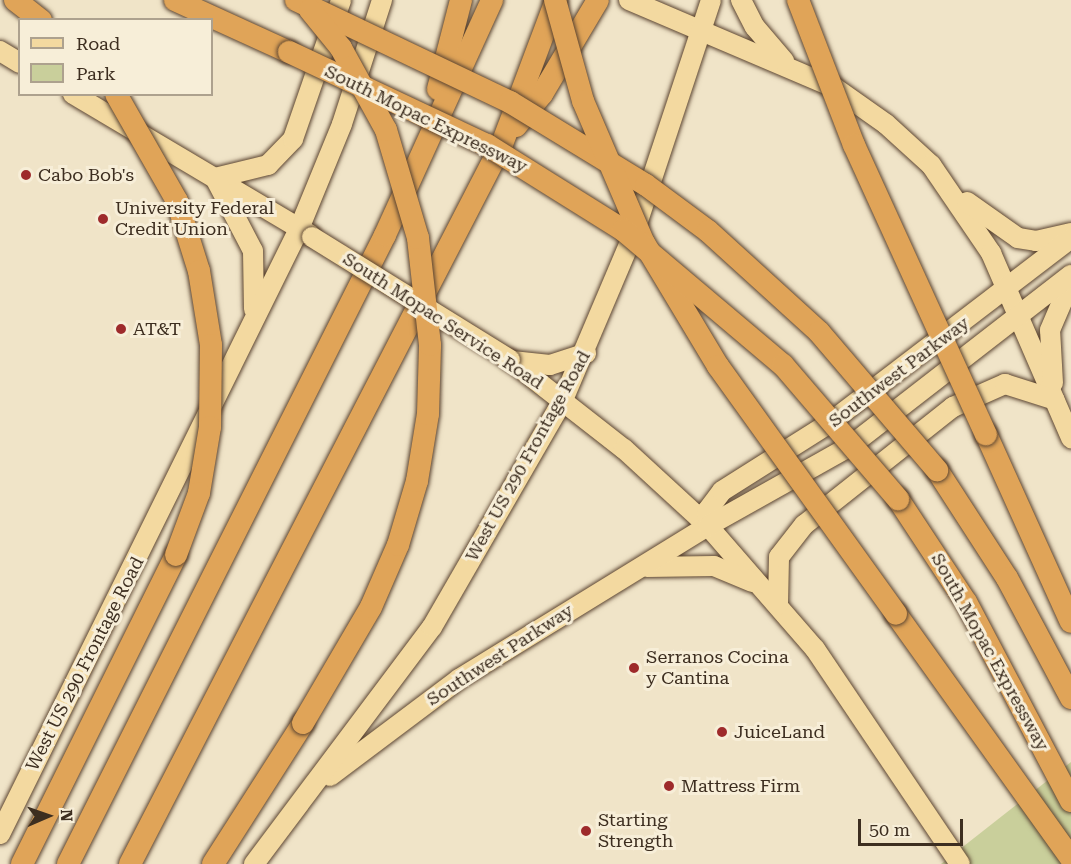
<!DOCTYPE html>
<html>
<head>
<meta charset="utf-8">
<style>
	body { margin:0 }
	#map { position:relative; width:1071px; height:864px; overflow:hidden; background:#f0e4c8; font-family:"Roboto Serif",serif }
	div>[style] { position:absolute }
	.green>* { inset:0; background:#c9cf9b }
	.roads { filter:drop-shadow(0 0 2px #5b4430) drop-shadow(0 0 2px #5b4430) }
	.major>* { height:20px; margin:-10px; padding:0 10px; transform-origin:10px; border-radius:10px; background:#f3d9a0 }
	.highway>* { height:22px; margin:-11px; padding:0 11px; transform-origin:11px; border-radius:11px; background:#e0a458 }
	.bridges { filter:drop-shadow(0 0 2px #5b4430) drop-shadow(0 0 2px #5b4430) }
	.major-bridge>* { height:20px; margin:-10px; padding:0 10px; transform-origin:10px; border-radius:10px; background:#f3d9a0 }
	.highway-bridge>* { height:22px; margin:-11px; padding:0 11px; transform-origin:11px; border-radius:11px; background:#e0a458 }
	.dots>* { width:16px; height:16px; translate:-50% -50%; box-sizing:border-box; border:3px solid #f7eed8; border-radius:50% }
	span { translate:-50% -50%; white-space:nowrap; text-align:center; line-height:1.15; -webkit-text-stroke:6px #f7eed8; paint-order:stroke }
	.street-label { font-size:18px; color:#3d2e20 }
	.poi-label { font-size:18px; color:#3d2e20 }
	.left { translate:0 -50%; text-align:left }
	.legend { position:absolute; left:18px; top:18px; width:195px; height:78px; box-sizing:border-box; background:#f7eed8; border:2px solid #ada18e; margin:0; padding:8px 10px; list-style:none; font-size:18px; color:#3d2e20 }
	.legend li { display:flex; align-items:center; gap:12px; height:30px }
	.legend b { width:30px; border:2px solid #ada18e }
	.north { position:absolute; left:18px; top:786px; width:60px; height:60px; -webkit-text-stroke:4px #f7eed8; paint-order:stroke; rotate:88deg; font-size:16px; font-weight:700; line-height:24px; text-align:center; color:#3d2e20 }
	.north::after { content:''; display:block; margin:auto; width:21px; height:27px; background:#3d2e20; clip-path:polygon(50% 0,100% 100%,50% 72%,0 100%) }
	.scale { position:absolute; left:858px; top:819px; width:105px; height:27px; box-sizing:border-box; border:3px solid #3d2e20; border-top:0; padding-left:8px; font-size:18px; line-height:21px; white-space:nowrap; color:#3d2e20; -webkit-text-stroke:4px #f7eed8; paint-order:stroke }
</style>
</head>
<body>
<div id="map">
	<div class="green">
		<i style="clip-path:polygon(1071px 762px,1071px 864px,941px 864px)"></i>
	</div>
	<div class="roads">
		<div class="major">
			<i style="left:629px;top:0;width:224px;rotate:23.1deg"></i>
			<i style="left:835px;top:88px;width:62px;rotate:35.2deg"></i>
			<i style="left:886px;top:124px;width:61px;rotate:42.3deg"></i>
			<i style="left:931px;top:165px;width:107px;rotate:55.7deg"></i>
			<i style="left:991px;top:253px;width:202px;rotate:66.6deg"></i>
			<i style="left:741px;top:0;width:30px;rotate:63deg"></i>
			<i style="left:755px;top:27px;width:45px;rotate:49.5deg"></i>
			<i style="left:0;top:51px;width:23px;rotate:31deg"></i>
			<i style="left:73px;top:94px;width:276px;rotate:30.7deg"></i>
			<i style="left:215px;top:178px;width:55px;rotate:-13.8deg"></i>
			<i style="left:268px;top:165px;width:36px;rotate:-46deg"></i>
			<i style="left:293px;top:139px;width:147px;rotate:-70.9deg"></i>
			<i style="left:216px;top:180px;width:80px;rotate:62.5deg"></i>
			<i style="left:253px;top:251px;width:58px;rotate:89deg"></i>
			<i style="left:967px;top:202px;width:62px;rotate:35.2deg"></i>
			<i style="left:1018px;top:238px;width:18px;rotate:9deg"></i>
			<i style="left:1036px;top:241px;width:36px;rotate:-13deg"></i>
			<i style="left:510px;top:360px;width:145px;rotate:38deg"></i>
			<i style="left:624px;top:449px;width:114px;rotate:42.5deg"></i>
			<i style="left:708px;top:526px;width:163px;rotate:49deg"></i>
			<i style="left:815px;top:649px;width:259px;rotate:56deg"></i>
			<i style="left:512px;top:361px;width:38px;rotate:6deg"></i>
			<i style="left:550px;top:365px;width:38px;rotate:-18deg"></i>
			<i style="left:1053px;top:383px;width:53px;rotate:-93.2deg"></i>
			<i style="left:1050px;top:330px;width:53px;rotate:-66.8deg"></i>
			<i style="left:708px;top:526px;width:15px;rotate:-94deg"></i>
			<i style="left:707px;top:511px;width:25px;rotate:-53deg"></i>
			<i style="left:722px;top:491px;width:125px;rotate:-32.3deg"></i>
			<i style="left:828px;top:424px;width:306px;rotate:-37.4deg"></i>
			<i style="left:647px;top:567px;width:67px;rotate:-0.9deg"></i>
			<i style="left:714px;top:566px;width:41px;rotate:22.8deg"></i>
			<i style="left:778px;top:605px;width:48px;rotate:-88.8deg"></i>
			<i style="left:779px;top:557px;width:41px;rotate:-52deg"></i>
			<i style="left:804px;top:525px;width:190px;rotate:-38.4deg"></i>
			<i style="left:953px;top:407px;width:57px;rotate:-23.9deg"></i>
			<i style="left:1005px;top:384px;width:52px;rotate:17.7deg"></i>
			<i style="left:330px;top:776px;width:161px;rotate:-36.9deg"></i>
			<i style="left:459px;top:679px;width:292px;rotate:-31.6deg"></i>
			<i style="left:708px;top:526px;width:162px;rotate:-29.3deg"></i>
			<i style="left:849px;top:447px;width:281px;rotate:-37.8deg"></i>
			<i style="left:0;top:834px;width:675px;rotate:-63.7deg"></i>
			<i style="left:299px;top:229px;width:113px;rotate:-67.7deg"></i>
			<i style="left:342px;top:124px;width:130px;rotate:-72.1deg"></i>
			<i style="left:254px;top:864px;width:296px;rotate:-53.1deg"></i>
			<i style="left:432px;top:627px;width:262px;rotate:-60deg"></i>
			<i style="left:563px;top:400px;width:181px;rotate:-67deg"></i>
			<i style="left:634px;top:233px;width:245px;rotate:-71.7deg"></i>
		</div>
		<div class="highway">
			<i style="left:15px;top:0;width:33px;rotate:38deg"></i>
			<i style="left:175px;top:0;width:125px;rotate:24.5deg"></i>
			<i style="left:438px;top:89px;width:92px;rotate:-75.5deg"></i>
			<i style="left:516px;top:126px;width:41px;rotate:-50.9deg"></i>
			<i style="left:542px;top:94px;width:109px;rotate:-59.2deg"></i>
			<i style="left:986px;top:434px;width:206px;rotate:65.7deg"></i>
			<i style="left:937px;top:470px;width:129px;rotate:57.1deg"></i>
			<i style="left:1007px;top:578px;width:136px;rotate:61.9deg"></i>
			<i style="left:898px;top:499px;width:123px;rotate:56.6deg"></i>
			<i style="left:966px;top:602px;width:225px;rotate:62.2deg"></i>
			<i style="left:896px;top:614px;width:300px;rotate:54.4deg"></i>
			<i style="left:22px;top:864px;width:345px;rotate:-63.5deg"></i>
			<i style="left:68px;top:864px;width:704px;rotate:-63.25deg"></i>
			<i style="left:385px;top:235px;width:258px;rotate:-65.5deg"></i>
			<i style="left:130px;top:864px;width:810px;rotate:-62.68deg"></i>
			<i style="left:502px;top:144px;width:154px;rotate:-69.4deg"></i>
			<i style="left:213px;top:864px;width:167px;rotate:-57.4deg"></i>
		</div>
	</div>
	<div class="bridges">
		<div class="major-bridge">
			<i style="left:312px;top:237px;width:233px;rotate:31.8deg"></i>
		</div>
		<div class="highway-bridge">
			<i style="left:296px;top:0;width:237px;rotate:25.5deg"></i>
			<i style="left:510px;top:102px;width:159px;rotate:31.4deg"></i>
			<i style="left:646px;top:185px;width:77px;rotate:36.6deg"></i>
			<i style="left:708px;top:231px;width:150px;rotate:42.3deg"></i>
			<i style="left:819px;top:332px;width:182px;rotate:49.5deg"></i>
			<i style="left:555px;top:0;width:105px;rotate:74.5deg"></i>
			<i style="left:583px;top:101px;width:155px;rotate:66.8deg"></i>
			<i style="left:644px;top:243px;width:144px;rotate:59deg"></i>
			<i style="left:718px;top:366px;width:305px;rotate:54.3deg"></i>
			<i style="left:798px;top:0;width:155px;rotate:68.9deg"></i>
			<i style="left:854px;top:145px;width:318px;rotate:65.5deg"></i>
			<i style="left:289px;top:52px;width:219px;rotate:25.2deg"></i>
			<i style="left:487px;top:145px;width:160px;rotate:32deg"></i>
			<i style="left:623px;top:230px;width:209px;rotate:40.2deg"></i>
			<i style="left:783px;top:365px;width:177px;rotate:49.4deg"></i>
			<i style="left:116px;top:94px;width:123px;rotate:60.3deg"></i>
			<i style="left:177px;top:201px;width:73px;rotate:72.6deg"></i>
			<i style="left:199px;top:271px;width:75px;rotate:80.8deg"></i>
			<i style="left:211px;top:345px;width:82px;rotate:90.7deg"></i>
			<i style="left:210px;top:427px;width:67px;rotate:99.5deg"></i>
			<i style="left:199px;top:493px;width:66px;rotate:110.4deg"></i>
			<i style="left:303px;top:723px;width:134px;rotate:-59.6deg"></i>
			<i style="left:371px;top:607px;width:68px;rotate:-66.5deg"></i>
			<i style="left:398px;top:545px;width:67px;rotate:-73.5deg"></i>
			<i style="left:417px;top:481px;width:68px;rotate:-80.7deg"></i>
			<i style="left:428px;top:414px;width:69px;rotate:-88.3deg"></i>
			<i style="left:430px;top:345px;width:108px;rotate:-96.4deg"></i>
			<i style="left:418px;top:238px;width:113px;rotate:-106.5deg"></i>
			<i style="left:386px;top:130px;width:94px;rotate:-118.8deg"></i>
			<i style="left:341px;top:48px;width:49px;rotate:-129.2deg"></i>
		</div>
	</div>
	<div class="dots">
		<i style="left:26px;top:175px;background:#9e2a2b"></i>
		<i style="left:103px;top:219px;background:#9e2a2b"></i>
		<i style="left:121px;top:329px;background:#9e2a2b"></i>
		<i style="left:634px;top:668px;background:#9e2a2b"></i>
		<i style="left:722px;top:732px;background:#9e2a2b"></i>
		<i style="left:669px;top:786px;background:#9e2a2b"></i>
		<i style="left:586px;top:831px;background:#9e2a2b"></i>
	</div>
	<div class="street-label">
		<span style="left:426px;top:119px;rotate:26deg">South Mopac Expressway</span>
		<span style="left:443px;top:321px;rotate:33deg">South Mopac Service Road</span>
		<span style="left:899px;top:372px;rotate:-37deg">Southwest Parkway</span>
		<span style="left:528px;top:456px;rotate:-61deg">West US 290 Frontage Road</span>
		<span style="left:990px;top:652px;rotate:61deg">South Mopac Expressway</span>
		<span style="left:500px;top:655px;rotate:-33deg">Southwest Parkway</span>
		<span style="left:85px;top:664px;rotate:-63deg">West US 290 Frontage Road</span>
	</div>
	<div class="poi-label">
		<span class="left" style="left:38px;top:175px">Cabo Bob's</span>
		<span class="left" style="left:115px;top:219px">University Federal<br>Credit Union</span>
		<span class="left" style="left:133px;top:329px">AT&amp;T</span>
		<span class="left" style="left:646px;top:668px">Serranos Cocina<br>y Cantina</span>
		<span class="left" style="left:734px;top:732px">JuiceLand</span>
		<span class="left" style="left:681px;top:786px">Mattress Firm</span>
		<span class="left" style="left:598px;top:831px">Starting<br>Strength</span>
	</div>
	<ul class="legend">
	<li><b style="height:8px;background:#f3d9a0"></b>Road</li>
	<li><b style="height:16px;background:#c9cf9b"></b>Park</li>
	</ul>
	<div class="north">N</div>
	<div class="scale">50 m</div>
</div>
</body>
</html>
